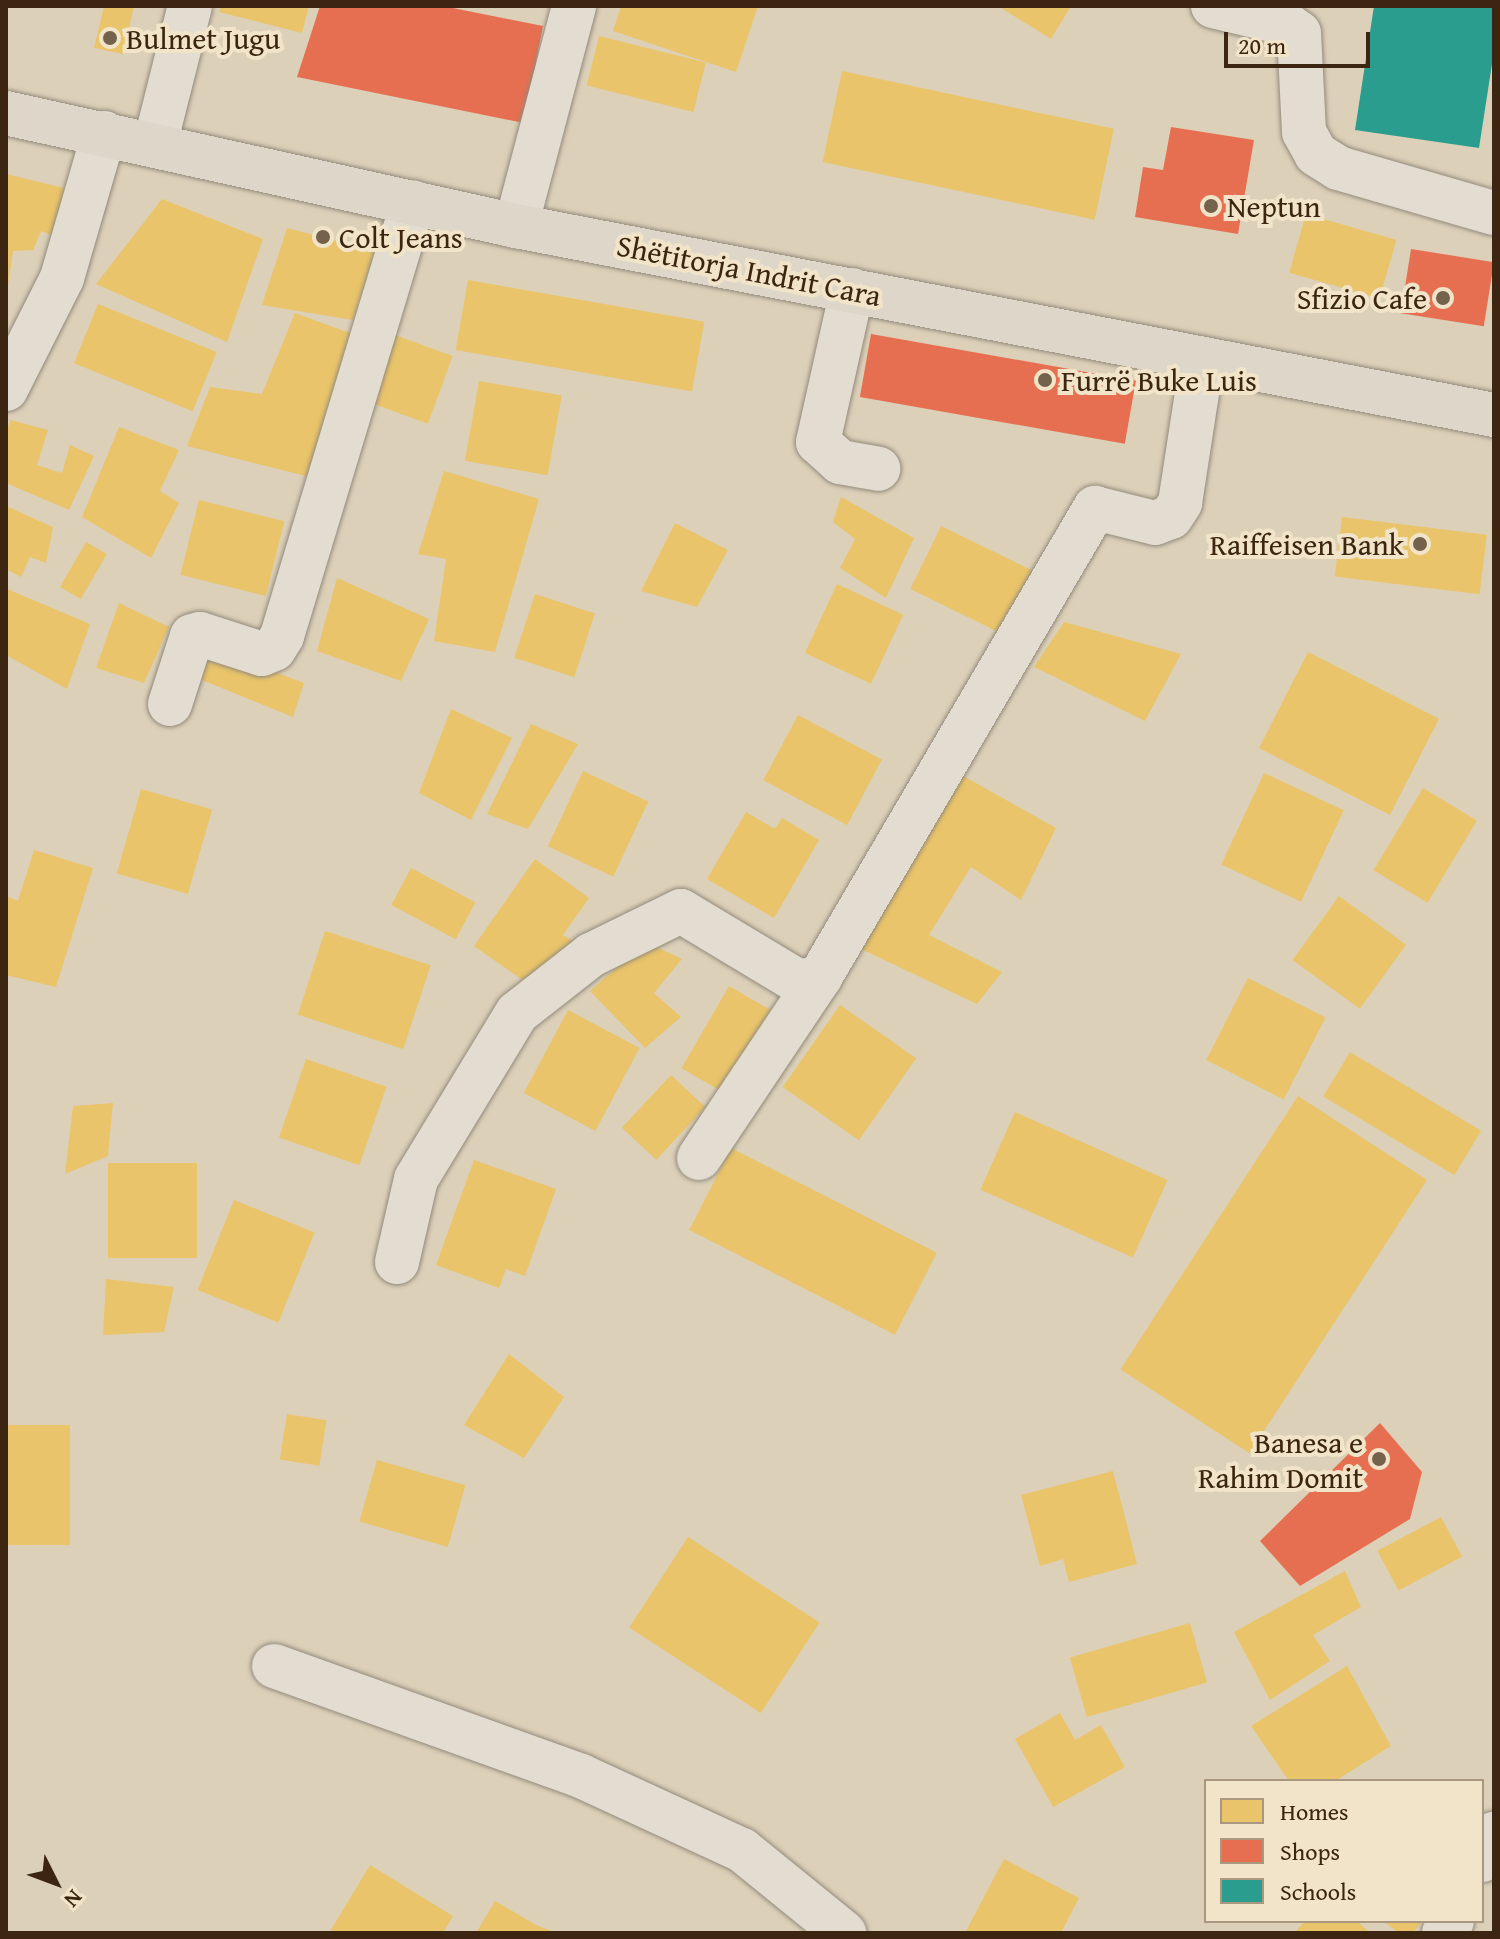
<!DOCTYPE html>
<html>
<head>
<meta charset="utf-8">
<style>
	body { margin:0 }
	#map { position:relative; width:1500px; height:1939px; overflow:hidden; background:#dcd0b9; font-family:"Gentium Book Plus",serif }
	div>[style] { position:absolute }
	.homes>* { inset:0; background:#e9c46a; transform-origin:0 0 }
	.shops>* { inset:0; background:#e76f51; transform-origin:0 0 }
	.schools>* { inset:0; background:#2a9d8f }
	.roads { filter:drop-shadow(0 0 2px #938a7b) drop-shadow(0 0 2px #938a7b) }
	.minor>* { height:44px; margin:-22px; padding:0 22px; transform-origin:22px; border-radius:22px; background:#e3ddd1 }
	.major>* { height:44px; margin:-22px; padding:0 22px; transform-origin:22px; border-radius:22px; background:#ded7c9 }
	.dots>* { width:22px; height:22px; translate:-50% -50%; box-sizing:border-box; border:4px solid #f1e4c8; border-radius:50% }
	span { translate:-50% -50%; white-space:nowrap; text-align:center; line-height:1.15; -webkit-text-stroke:8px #f1e4c8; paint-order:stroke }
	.poi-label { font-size:30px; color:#3c2611 }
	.left { translate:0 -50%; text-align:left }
	.right { translate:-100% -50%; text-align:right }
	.street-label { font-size:30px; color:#3c2611 }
	.frame { position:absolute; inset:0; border:8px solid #3c2611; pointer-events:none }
	.legend { position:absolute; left:1204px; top:1779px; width:280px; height:144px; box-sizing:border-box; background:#f1e4c8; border:2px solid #a9987f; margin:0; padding:10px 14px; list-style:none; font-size:24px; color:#3c2611 }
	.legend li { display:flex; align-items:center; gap:16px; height:40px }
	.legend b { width:40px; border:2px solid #a9987f }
	.north { position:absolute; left:16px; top:1843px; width:80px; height:80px; -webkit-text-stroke:6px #f1e4c8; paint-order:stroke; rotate:132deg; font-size:22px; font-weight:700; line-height:32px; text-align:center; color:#3c2611 }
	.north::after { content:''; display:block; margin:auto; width:28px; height:36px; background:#3c2611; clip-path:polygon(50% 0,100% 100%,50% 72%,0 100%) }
	.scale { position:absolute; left:1224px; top:32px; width:146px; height:36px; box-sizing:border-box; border:4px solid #3c2611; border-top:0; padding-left:10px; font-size:24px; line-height:28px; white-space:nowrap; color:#3c2611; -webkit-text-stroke:6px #f1e4c8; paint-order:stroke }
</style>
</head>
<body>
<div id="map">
	<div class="homes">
		<i style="clip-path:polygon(104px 6px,134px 6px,123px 54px,94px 48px)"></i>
		<i style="clip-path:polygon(221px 6px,309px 6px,302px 33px,219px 12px)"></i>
		<i style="clip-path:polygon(621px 6px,758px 6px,736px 72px,613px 31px)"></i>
		<i style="clip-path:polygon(998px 6px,1071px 6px,1051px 39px)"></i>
		<i style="left:599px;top:36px;width:110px;height:51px;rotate:14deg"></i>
		<i style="left:842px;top:71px;width:278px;height:93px;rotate:12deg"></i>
		<i style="clip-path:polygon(6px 174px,64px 188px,56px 237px,41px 231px,33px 250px,13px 251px,8px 285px)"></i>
		<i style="clip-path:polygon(162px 199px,263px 239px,227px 342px,96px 284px)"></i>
		<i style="left:1306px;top:214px;width:94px;height:61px;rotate:16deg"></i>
		<i style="clip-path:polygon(287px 228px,375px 251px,353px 320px,262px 305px)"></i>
		<i style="left:468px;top:280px;width:240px;height:71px;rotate:10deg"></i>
		<i style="left:98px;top:304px;width:128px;height:64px;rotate:22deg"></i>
		<i style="clip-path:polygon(295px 313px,355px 335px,310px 477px,187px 446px,210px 387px,262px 394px)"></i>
		<i style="left:384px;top:331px;width:73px;height:72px;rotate:20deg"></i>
		<i style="left:479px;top:381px;width:84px;height:81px;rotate:10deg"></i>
		<i style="clip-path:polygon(11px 420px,48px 430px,37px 465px,62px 473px,70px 445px,94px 456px,69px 510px,6px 483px,6px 431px)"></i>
		<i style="clip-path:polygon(119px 427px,179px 450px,160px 491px,179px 503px,151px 558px,82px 517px)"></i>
		<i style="clip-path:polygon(444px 471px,539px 499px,495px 652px,434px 641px,446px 559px,418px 554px)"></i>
		<i style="clip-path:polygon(841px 497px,914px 538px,886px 598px,840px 568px,855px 539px,833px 522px)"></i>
		<i style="left:199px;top:500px;width:88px;height:77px;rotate:14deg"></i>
		<i style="clip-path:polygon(6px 506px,53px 527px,46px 563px,30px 557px,21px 577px,6px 569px)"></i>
		<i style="left:1342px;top:517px;width:146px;height:60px;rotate:7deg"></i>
		<i style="clip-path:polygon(675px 523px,728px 550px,697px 607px,641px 591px)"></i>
		<i style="left:941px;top:526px;width:102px;height:70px;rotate:26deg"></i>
		<i style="left:86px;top:542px;width:24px;height:52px;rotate:30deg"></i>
		<i style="clip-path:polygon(337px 578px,429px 619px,401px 681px,317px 651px)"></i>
		<i style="left:837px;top:584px;width:73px;height:76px;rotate:25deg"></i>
		<i style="clip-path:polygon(7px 589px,90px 624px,67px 689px,6px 655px)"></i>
		<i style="left:535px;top:594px;width:63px;height:67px;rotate:18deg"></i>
		<i style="clip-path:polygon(119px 603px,169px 627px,144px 683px,96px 668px)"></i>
		<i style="clip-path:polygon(1064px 622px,1181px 654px,1145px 721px,1034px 667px)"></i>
		<i style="clip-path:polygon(200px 644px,304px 683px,293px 717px,197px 678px)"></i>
		<i style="left:1308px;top:652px;width:147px;height:108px;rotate:27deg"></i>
		<i style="clip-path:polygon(451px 709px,512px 738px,471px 820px,419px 793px)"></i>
		<i style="left:798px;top:715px;width:95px;height:74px;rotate:28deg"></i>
		<i style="clip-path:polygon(531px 724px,578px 744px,528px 829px,487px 814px)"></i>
		<i style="left:583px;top:771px;width:72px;height:83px;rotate:25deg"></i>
		<i style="left:1264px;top:773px;width:88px;height:101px;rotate:25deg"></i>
		<i style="clip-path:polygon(960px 774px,1056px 828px,1021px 900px,971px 867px,929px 935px,1002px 972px,977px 1004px,861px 949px)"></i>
		<i style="left:1423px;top:788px;width:63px;height:96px;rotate:31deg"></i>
		<i style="left:141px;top:789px;width:74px;height:88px;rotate:16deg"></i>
		<i style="clip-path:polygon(746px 812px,775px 829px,782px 818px,819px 840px,774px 918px,707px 879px)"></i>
		<i style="clip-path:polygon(34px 850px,93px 868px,56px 987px,6px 975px,6px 896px,18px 901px)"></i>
		<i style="clip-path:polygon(535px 859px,589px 898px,563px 935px,573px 941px,537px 990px,474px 946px)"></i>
		<i style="left:411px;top:868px;width:73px;height:42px;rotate:28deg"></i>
		<i style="left:1339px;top:896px;width:83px;height:79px;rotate:36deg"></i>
		<i style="left:325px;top:931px;width:111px;height:88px;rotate:18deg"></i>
		<i style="clip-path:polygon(646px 942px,682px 959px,654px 993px,681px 1017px,645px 1048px,590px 991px)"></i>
		<i style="left:1248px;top:978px;width:87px;height:92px;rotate:27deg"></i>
		<i style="left:729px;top:986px;width:48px;height:95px;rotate:30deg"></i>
		<i style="left:840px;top:1005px;width:93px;height:100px;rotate:35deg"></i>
		<i style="left:568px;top:1010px;width:81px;height:94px;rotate:28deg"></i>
		<i style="left:1350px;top:1052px;width:153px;height:52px;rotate:31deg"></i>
		<i style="left:306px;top:1059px;width:85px;height:83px;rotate:19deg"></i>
		<i style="left:671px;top:1075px;width:47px;height:72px;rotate:43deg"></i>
		<i style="left:1298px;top:1096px;width:154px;height:326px;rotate:33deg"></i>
		<i style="clip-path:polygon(113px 1103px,108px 1156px,65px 1174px,73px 1106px)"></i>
		<i style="left:1015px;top:1112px;width:167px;height:85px;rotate:24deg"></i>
		<i style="left:731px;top:1148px;width:231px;height:92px;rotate:27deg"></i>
		<i style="clip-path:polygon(474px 1160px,556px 1189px,525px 1276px,506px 1269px,499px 1288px,436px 1265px)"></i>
		<i style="left:197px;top:1163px;width:95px;height:89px;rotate:90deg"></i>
		<i style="left:234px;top:1200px;width:87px;height:97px;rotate:22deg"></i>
		<i style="clip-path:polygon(106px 1279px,174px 1287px,164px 1332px,103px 1335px)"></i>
		<i style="clip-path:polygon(509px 1354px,564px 1397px,524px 1458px,464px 1425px)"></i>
		<i style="left:287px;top:1414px;width:40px;height:46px;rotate:9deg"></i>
		<i style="left:70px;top:1425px;width:120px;height:64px;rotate:90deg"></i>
		<i style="clip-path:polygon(1377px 1441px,1410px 1477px,1354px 1511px,1352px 1480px)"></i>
		<i style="left:377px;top:1460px;width:92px;height:64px;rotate:16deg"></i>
		<i style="clip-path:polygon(1113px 1471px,1137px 1564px,1069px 1582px,1063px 1559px,1040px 1566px,1021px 1495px)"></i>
		<i style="left:1441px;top:1517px;width:45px;height:72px;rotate:62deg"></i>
		<i style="left:688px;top:1537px;width:157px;height:108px;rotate:33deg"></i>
		<i style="clip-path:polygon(1345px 1571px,1361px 1607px,1313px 1635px,1330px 1661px,1270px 1700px,1234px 1632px)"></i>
		<i style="left:1190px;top:1623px;width:62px;height:125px;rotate:74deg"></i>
		<i style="clip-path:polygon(1347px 1666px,1391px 1746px,1335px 1781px,1289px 1781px,1251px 1726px)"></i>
		<i style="clip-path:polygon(1060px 1713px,1075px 1740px,1101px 1725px,1125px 1767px,1053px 1807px,1015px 1739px)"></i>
		<i style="clip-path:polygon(1004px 1859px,1079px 1898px,1061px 1933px,965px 1933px)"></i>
		<i style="clip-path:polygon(370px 1865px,453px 1916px,443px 1933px,329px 1933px)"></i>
		<i style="clip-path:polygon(495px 1901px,536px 1925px,557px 1933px,476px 1933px)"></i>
		<i style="clip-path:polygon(1305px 1921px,1357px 1921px,1370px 1933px,1294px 1933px)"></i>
		<i style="clip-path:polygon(1383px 1921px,1422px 1921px,1413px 1933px,1399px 1933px)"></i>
	</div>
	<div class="shops">
		<i style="clip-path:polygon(320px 6px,443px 6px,543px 26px,524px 123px,297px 77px)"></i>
		<i style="clip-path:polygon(1171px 127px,1254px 140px,1238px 234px,1135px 217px,1143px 167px,1163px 170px)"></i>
		<i style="left:1411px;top:249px;width:84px;height:65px;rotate:9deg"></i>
		<i style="left:871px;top:334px;width:269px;height:64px;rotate:10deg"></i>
		<i style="clip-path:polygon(1380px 1423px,1422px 1472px,1410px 1519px,1300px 1586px,1260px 1541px)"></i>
	</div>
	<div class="schools">
		<i style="clip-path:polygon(1374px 6px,1494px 6px,1494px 51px,1479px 148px,1355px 130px)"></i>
	</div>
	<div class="roads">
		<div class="minor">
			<i style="left:1213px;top:6px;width:74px;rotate:13.3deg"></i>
			<i style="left:1285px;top:23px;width:17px;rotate:36deg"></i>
			<i style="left:1299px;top:33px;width:99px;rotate:87.1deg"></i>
			<i style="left:1304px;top:132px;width:25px;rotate:61deg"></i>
			<i style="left:1316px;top:154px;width:26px;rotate:32deg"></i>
			<i style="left:1338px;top:168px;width:162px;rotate:16.1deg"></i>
			<i style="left:155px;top:144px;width:142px;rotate:-75.8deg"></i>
			<i style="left:516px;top:226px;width:228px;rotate:-75.2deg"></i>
			<i style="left:852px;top:290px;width:156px;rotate:102.6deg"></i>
			<i style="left:818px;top:442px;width:30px;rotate:42deg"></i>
			<i style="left:840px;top:462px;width:39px;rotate:10deg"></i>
			<i style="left:6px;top:389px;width:124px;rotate:-63.2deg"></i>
			<i style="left:62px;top:278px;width:151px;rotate:-73.8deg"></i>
			<i style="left:170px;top:704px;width:71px;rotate:-72.1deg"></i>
			<i style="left:192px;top:636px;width:8px;rotate:-14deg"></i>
			<i style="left:200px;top:634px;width:65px;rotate:17.9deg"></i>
			<i style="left:262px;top:654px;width:13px;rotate:-23deg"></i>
			<i style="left:274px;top:649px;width:15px;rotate:-58deg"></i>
			<i style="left:282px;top:636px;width:453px;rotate:-73.2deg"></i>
			<i style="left:699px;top:1158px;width:218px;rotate:-56.2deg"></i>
			<i style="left:397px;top:1262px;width:85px;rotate:-77.1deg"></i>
			<i style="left:416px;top:1179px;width:194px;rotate:-58.7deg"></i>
			<i style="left:517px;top:1013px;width:94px;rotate:-38.1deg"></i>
			<i style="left:591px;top:955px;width:100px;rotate:-26.1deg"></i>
			<i style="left:681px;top:911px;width:138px;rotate:31deg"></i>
			<i style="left:799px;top:982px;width:22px;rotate:-13deg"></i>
			<i style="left:820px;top:977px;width:544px;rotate:-59.61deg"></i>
			<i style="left:1095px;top:508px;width:62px;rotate:14deg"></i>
			<i style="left:1155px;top:523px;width:17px;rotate:-21deg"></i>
			<i style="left:1171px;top:517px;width:17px;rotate:-57deg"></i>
			<i style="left:1180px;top:503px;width:144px;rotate:-81.2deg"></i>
			<i style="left:274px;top:1666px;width:326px;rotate:19.7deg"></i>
			<i style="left:581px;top:1776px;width:177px;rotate:24.7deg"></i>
			<i style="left:742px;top:1850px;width:132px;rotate:39.1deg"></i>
			<i style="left:1482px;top:1860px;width:29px;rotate:-65deg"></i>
			<i style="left:1444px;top:1933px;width:14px;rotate:-56deg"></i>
		</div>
		<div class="major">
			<i style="left:6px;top:113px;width:522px;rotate:12.49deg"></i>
			<i style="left:516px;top:226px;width:996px;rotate:10.94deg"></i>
		</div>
	</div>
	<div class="dots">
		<i style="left:110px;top:38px;background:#74624c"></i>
		<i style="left:1211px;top:206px;background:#74624c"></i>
		<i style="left:323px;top:237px;background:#74624c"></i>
		<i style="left:1443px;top:298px;background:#74624c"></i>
		<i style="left:1045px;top:380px;background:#74624c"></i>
		<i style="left:1420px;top:544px;background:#74624c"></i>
		<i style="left:1379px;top:1459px;background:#74624c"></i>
	</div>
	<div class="poi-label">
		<span class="left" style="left:126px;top:38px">Bulmet Jugu</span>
		<span class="left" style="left:1227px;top:206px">Neptun</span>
		<span class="left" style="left:339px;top:237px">Colt Jeans</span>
		<span class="right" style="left:1427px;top:298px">Sfizio Cafe</span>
		<span class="left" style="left:1061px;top:380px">Furrë Buke Luis</span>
		<span class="right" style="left:1404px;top:544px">Raiffeisen Bank</span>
		<span class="right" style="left:1363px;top:1459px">Banesa e<br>Rahim Domit</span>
	</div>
	<div class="street-label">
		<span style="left:749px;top:270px;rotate:11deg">Shëtitorja Indrit Cara</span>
	</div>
	<div class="frame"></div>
	<ul class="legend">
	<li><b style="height:22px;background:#e9c46a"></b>Homes</li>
	<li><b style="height:22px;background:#e76f51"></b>Shops</li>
	<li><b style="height:22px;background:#2a9d8f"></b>Schools</li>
	</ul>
	<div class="north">N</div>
	<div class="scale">20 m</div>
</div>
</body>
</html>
